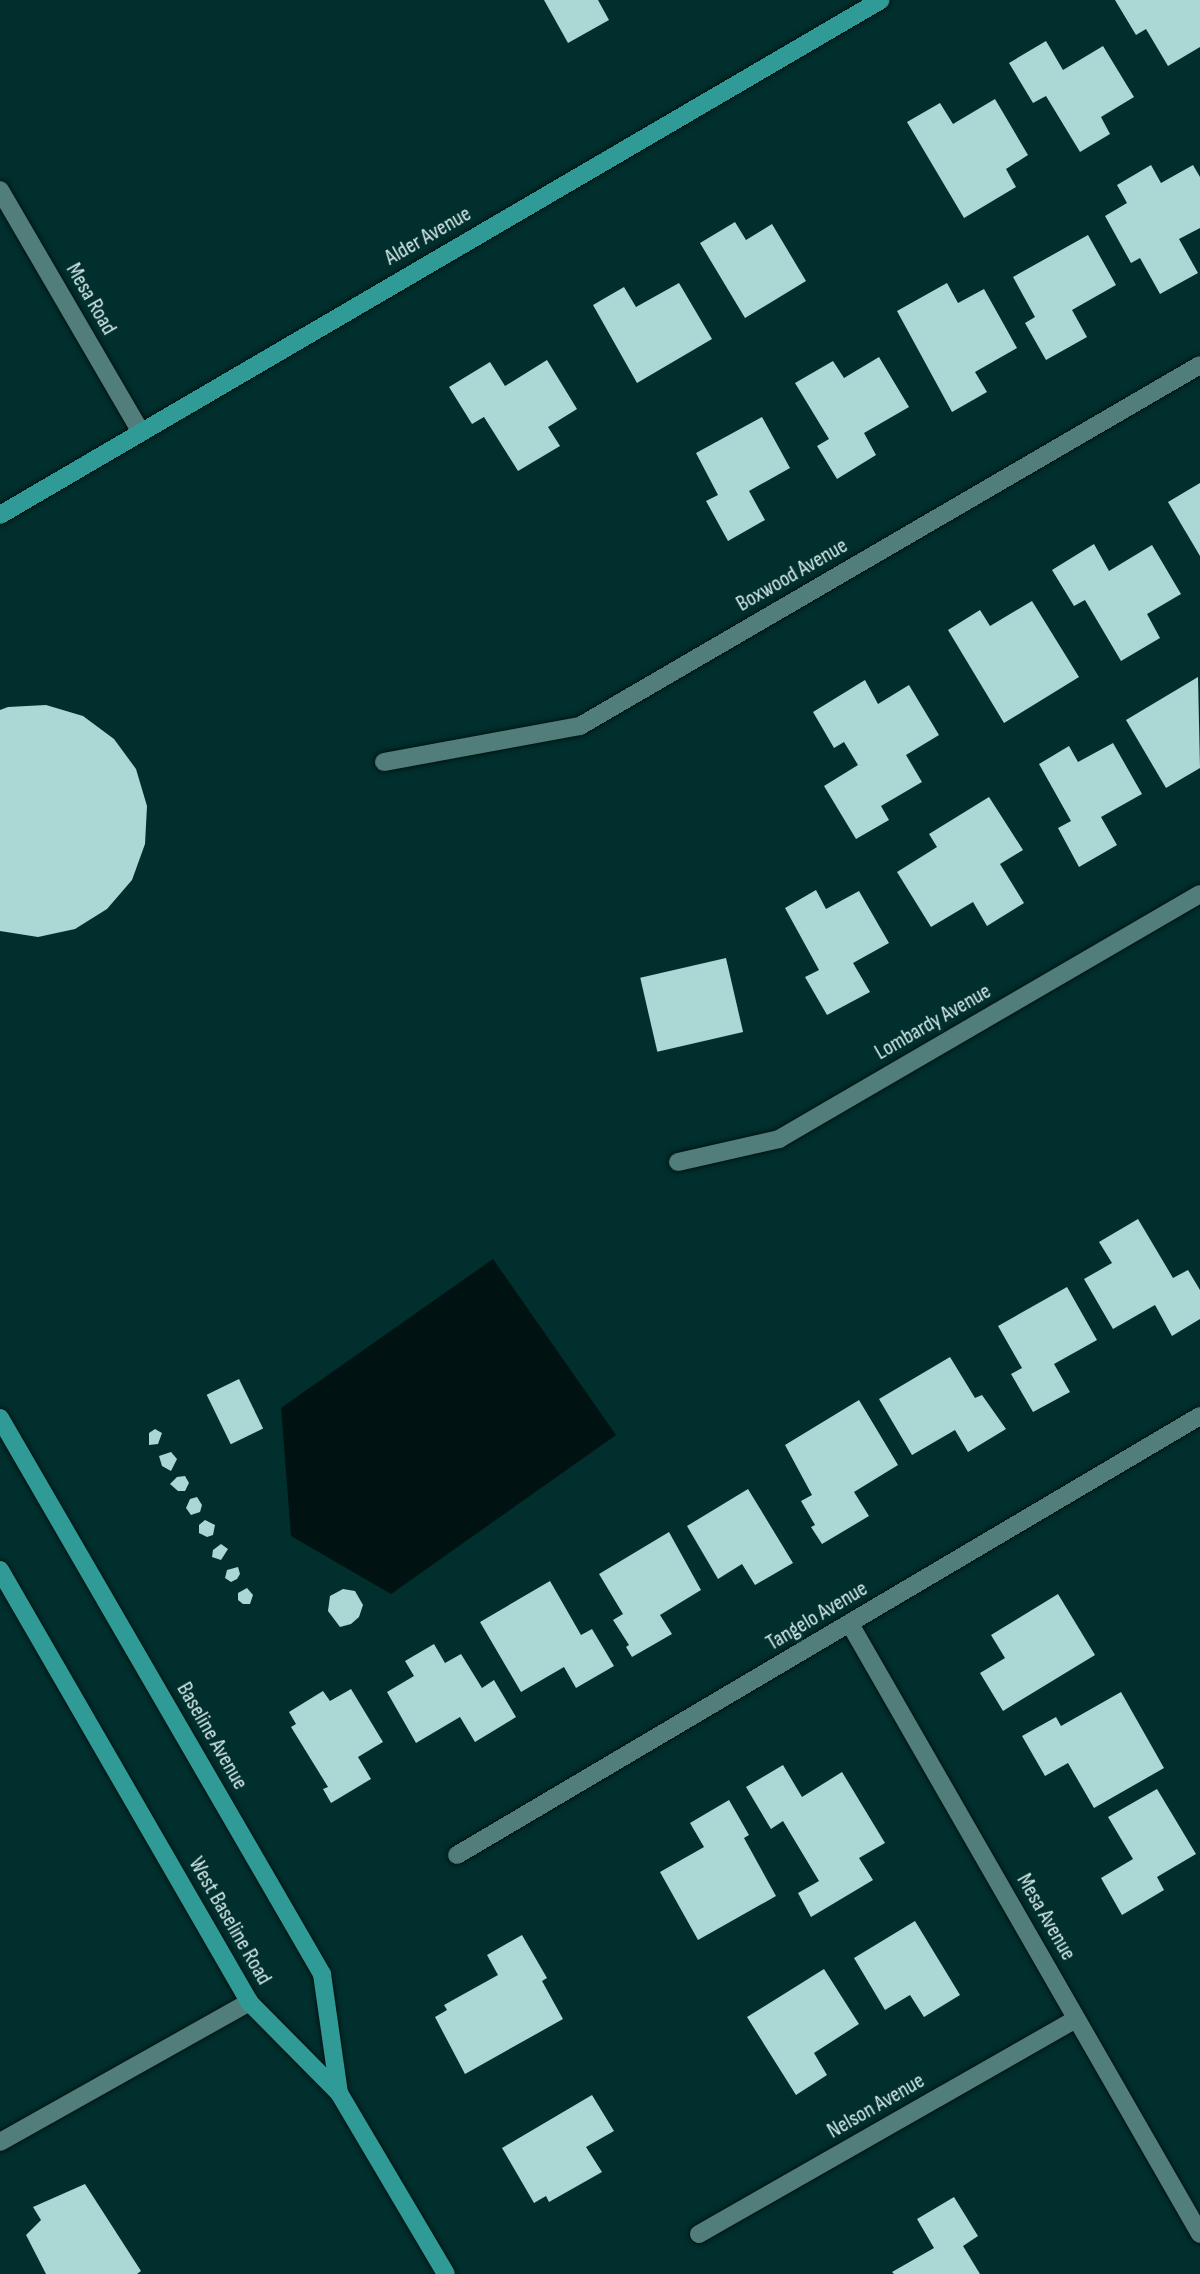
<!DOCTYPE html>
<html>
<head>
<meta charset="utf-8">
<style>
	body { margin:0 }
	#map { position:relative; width:1200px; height:2274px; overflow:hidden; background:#002f2d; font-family:"Sofia Sans Condensed",sans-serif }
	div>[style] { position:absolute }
	.water>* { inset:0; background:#001211 }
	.building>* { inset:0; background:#a9d8d5; transform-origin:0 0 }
	.roads { filter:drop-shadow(0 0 2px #001413) drop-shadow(0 0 2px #001413) }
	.minor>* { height:18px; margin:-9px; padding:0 9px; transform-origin:9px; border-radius:9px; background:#517e7b }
	.major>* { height:18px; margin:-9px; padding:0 9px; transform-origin:9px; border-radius:9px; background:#309a96 }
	span { translate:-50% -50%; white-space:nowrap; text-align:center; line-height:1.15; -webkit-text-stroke:6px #002f2d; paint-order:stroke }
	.street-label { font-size:22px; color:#d5eceb }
</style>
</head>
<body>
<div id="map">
	<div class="water">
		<i style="clip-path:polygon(493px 1259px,616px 1435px,391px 1594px,291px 1536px,281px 1408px)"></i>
	</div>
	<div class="building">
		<i style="clip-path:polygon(544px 0,598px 0,609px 20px,568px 43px)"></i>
		<i style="clip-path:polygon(1115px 0,1200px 0,1200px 47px,1168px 66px,1146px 29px,1136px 35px)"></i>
		<i style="clip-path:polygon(1046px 41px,1063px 70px,1103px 46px,1134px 97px,1101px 117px,1110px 134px,1080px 152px,1046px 96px,1033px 103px,1009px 63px)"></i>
		<i style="clip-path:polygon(995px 99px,1028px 155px,1006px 169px,1016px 187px,964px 218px,907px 122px,940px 103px,953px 124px)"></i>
		<i style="clip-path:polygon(1151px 165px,1161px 183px,1193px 165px,1200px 177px,1200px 228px,1179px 239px,1198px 273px,1160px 294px,1140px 258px,1131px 263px,1105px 216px,1127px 203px,1117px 185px)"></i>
		<i style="clip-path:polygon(735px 222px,746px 240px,772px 224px,806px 281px,745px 318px,700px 243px)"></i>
		<i style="clip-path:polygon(1088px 235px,1116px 285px,1072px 310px,1087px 337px,1046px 360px,1025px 323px,1035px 317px,1013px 277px)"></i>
		<i style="clip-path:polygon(679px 283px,712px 339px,637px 383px,593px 305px,624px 287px,636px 307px)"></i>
		<i style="clip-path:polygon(947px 283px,958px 303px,984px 289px,1017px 348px,975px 372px,987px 392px,952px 412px,897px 311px)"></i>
		<i style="clip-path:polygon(879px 357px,909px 407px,864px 433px,876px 455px,837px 479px,817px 446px,829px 439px,795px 383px,833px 361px,844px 378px)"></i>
		<i style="clip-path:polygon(547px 360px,577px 409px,548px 427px,560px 446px,518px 471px,484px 417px,472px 424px,449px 387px,490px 362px,505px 386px)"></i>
		<i style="clip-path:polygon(762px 417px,790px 468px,749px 491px,765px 520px,728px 541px,706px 501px,718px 495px,696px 453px)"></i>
		<i style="clip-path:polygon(1200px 483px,1200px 556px,1168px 502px)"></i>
		<i style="clip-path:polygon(1094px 544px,1109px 571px,1152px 545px,1181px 594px,1147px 614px,1160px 638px,1121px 661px,1085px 600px,1074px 606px,1052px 570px)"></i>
		<i style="clip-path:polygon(1032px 601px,1079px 677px,1004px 723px,948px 630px,980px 610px,990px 626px)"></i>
		<i style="clip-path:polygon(1198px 677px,1200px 768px,1166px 788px,1126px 720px)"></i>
		<i style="clip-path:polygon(865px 680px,878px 704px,909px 685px,939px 735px,906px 755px,922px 782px,881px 806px,889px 820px,856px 839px,824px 786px,858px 765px,844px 742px,834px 748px,813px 712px)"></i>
		<i style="clip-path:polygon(46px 705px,83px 716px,114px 739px,136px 769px,147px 806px,145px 844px,132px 880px,107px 909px,75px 929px,38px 937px,0 931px,0 710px,8px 707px)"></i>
		<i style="clip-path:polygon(1113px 743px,1142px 794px,1101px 817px,1117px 845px,1079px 867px,1058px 828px,1071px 821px,1039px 764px,1069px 746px,1078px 762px)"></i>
		<i style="clip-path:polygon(989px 797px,1023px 850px,1000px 864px,1024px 903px,987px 926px,973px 902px,931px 927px,897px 872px,937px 847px,929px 834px)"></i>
		<i style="clip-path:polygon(816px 890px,826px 909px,859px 891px,889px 943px,853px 963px,870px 992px,827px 1015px,805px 977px,819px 970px,785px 908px)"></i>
		<i style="left:726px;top:958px;width:76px;height:88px;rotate:77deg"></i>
		<i style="clip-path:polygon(1138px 1219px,1173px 1278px,1188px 1270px,1200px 1290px,1200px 1319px,1172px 1336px,1155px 1305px,1113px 1329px,1084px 1279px,1112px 1263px,1099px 1242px)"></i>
		<i style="clip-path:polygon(1067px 1287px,1097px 1340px,1054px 1364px,1070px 1392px,1033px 1412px,1011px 1374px,1022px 1368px,998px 1326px)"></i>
		<i style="clip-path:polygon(950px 1357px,975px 1398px,982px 1395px,1006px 1429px,968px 1452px,955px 1430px,912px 1455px,879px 1399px)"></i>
		<i style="left:239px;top:1379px;width:55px;height:36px;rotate:64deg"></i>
		<i style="clip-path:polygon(859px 1400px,898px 1465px,854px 1492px,869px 1516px,822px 1544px,811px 1527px,815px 1525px,801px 1501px,812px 1495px,785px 1445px)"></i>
		<i style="clip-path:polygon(155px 1429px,162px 1433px,158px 1444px,149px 1445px,149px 1433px)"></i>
		<i style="clip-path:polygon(171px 1452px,177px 1459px,171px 1471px,162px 1466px,159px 1456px)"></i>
		<i style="clip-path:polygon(185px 1476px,189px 1483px,185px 1491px,178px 1491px,170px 1484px,177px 1477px)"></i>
		<i style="clip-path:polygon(748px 1489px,793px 1563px,755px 1585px,742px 1564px,718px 1579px,687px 1526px)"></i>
		<i style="clip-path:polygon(197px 1497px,202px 1505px,200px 1512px,191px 1515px,186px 1508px,190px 1499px)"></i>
		<i style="clip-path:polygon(205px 1520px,215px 1525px,213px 1535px,207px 1537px,199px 1533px,199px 1525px)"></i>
		<i style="clip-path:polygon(669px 1532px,701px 1590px,660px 1615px,672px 1634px,632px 1657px,626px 1647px,629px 1645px,613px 1620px,623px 1614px,599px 1574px)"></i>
		<i style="clip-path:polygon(221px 1544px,228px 1549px,221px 1560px,212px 1557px,213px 1550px)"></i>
		<i style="clip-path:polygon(238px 1567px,240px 1574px,237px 1579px,231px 1582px,225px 1578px,227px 1570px)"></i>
		<i style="clip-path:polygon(550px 1581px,581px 1635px,592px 1629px,614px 1666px,576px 1688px,564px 1667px,521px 1692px,480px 1622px)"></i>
		<i style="clip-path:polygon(247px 1588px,253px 1595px,250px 1604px,243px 1604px,238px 1600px,238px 1593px)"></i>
		<i style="clip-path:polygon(343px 1589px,355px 1591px,363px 1605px,359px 1617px,351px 1624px,340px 1627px,328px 1611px,330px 1596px)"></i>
		<i style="clip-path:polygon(1058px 1594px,1095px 1655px,1003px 1711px,980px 1673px,1005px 1658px,991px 1635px)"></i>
		<i style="clip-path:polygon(434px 1644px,445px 1663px,461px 1654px,482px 1688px,494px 1680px,516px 1717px,475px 1742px,460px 1717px,416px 1743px,387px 1692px,414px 1676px,405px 1661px)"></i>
		<i style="clip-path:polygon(351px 1689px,383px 1742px,358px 1757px,371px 1779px,331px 1803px,323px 1789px,328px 1787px,291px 1727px,296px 1724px,289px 1712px,323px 1691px,330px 1701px)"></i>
		<i style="clip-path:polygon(1121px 1692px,1164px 1768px,1094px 1808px,1068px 1763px,1045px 1776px,1022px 1736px,1056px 1717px,1061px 1726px)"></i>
		<i style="clip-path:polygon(783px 1765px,802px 1797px,842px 1772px,885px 1843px,859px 1858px,873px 1880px,811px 1917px,798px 1893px,819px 1881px,783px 1821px,771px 1829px,746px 1787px)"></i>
		<i style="clip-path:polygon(1157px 1789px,1196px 1854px,1157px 1877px,1164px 1890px,1122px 1915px,1101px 1878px,1133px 1859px,1108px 1817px)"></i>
		<i style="clip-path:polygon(729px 1800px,749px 1835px,744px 1838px,776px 1896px,698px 1940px,660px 1872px,704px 1847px,690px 1823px)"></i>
		<i style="clip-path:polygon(915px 1921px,960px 1995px,924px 2017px,910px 1995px,885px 2010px,854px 1958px)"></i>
		<i style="clip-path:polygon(522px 1935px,547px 1978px,542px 1981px,563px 2019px,465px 2074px,435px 2017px,447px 2010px,444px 2005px,498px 1975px,487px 1955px)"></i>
		<i style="clip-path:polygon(824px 1969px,859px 2024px,814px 2053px,827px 2075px,796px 2095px,747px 2017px)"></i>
		<i style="clip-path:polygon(592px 2095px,614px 2131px,586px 2147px,602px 2172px,549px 2202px,546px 2196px,534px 2203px,502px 2148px)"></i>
		<i style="clip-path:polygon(85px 2184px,141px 2271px,137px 2274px,46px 2274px,26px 2235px,41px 2220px,33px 2207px)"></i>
		<i style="clip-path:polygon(954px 2197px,978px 2236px,963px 2246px,980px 2274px,894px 2274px,892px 2272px,934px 2248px,917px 2219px)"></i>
	</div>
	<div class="roads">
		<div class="minor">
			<i style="left:0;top:190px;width:280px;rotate:59.8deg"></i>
			<i style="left:384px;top:762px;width:199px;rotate:-10.4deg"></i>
			<i style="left:580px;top:726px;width:717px;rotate:-30.21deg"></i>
			<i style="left:678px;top:1162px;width:104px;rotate:-12.8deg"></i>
			<i style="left:779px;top:1139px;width:487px;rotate:-30.2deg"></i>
			<i style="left:850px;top:1624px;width:703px;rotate:60.15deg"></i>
			<i style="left:457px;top:1855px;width:863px;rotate:-30.58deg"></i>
			<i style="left:0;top:2142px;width:286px;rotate:-29.3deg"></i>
			<i style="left:699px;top:2234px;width:434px;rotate:-29.7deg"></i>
		</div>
		<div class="major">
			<i style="left:0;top:515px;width:1020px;rotate:-30.31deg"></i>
			<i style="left:0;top:1418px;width:643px;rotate:59.92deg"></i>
			<i style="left:322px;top:1974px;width:120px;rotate:81.9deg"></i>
			<i style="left:0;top:1570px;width:499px;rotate:60deg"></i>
			<i style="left:249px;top:2002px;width:128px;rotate:45.3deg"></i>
			<i style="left:339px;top:2093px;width:210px;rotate:59.4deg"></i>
		</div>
	</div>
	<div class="street-label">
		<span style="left:428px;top:236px;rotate:-30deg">Alder Avenue</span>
		<span style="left:91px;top:299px;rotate:60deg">Mesa Road</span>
		<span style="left:792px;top:575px;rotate:-30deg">Boxwood Avenue</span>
		<span style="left:933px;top:1022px;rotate:-30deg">Lombardy Avenue</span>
		<span style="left:817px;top:1616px;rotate:-31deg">Tangelo Avenue</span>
		<span style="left:212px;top:1736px;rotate:60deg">Baseline Avenue</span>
		<span style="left:1046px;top:1917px;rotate:60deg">Mesa Avenue</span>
		<span style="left:230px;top:1921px;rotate:60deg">West Baseline Road</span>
		<span style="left:876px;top:2106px;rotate:-30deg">Nelson Avenue</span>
	</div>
</div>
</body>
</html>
